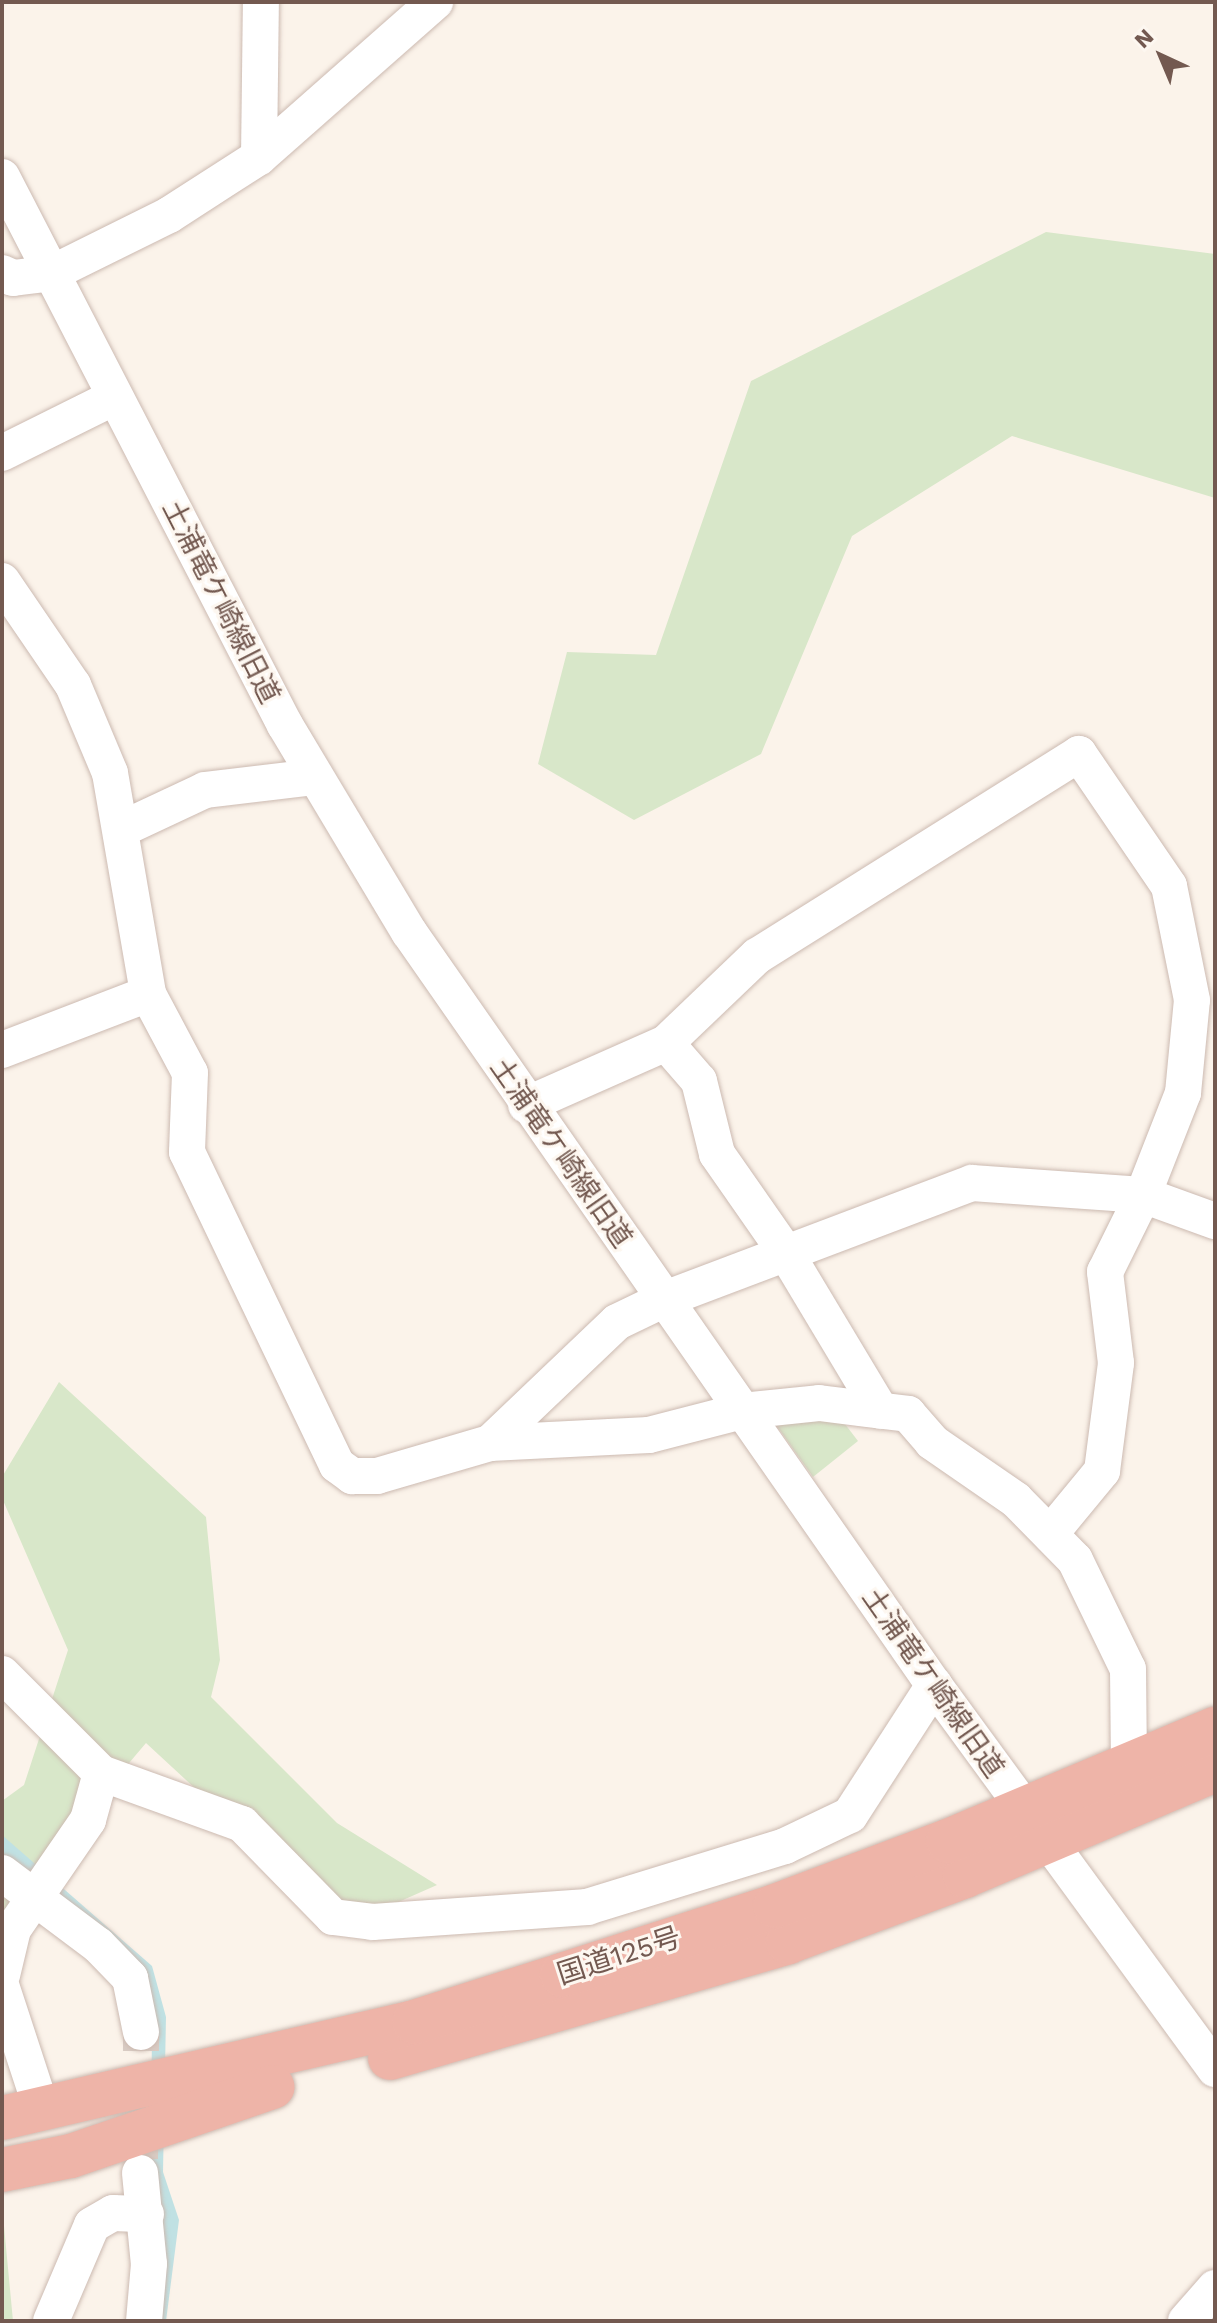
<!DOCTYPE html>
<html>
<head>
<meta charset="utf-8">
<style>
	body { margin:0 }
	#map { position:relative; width:1217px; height:2323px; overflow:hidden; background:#fbf3ea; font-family:"Work Sans","Noto Sans JP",sans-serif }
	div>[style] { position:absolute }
	.green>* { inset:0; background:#d8e7c9 }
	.water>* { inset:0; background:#c0e1e3 }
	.minor-tunnel>* { height:36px; margin-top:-18px; transform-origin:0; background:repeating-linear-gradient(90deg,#d9ccc4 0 36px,transparent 0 54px) }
	.roads { filter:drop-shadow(0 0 2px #ccbab1) drop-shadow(0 0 2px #ccbab1) }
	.minor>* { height:36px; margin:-18px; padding:0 18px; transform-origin:18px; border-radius:18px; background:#fff }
	.highway>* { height:44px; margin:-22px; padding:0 22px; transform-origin:22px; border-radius:22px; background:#eeb4a8 }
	span { translate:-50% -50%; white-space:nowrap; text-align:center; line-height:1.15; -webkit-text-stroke:6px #fdf7f0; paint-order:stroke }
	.street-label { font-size:28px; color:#735950 }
	.frame { position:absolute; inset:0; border:4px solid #735950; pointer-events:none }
	.north { position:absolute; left:1121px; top:16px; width:80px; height:80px; -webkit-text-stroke:6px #fdf7f0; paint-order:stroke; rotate:316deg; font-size:22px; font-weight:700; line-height:32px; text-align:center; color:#735950 }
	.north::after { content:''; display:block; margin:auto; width:28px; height:36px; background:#735950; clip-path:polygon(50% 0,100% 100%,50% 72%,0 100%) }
</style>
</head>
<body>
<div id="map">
	<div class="green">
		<i style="clip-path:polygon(1046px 232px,1215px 254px,1215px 498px,1012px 436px,852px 536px,761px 754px,634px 820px,538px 764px,567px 652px,656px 655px,751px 381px)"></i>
		<i style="clip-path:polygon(59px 1382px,206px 1517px,220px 1660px,211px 1697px,337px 1823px,437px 1885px,344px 1926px,146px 1743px,2px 1913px,2px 1801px,24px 1785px,68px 1650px,2px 1498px,2px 1477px)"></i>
		<i style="clip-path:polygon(835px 1411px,858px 1441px,813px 1477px,769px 1415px)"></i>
		<i style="clip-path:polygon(2px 2209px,4px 2226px,13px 2321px,2px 2321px)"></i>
	</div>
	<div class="water">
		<i style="clip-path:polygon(2px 1835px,152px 1966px,166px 2017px,163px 2172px,179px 2220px,166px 2321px,150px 2321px,152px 2018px,2px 1857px)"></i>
	</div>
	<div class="minor-tunnel">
		<i style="left:140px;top:2159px;width:127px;rotate:-89.5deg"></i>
	</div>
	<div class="roads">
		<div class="minor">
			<i style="left:259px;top:157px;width:155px;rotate:-89.3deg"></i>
			<i style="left:2px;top:177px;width:617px;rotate:62.69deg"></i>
			<i style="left:285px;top:725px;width:241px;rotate:59.1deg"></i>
			<i style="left:409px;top:932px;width:918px;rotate:55.12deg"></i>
			<i style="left:934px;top:1685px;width:476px;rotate:53.8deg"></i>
			<i style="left:2px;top:273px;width:12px;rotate:24deg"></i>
			<i style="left:13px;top:278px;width:39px;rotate:-7deg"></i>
			<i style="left:52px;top:273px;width:131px;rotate:-26.4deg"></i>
			<i style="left:169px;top:215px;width:107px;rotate:-32.8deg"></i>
			<i style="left:259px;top:157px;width:235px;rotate:-41.4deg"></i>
			<i style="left:2px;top:453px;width:126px;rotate:-26.4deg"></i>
			<i style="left:2px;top:581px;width:126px;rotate:55.7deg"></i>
			<i style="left:73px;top:685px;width:95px;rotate:67.2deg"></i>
			<i style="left:110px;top:773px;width:224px;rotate:80.2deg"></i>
			<i style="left:148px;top:994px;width:89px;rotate:62deg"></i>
			<i style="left:190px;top:1073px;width:79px;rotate:92.2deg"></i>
			<i style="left:187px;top:1152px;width:347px;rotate:64.4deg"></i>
			<i style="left:337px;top:1465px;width:19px;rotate:36deg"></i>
			<i style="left:352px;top:1476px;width:25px"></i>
			<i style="left:377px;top:1476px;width:118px;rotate:-16.3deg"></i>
			<i style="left:490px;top:1443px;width:159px;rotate:-2.9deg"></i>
			<i style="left:649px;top:1435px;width:96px;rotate:-14.5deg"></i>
			<i style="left:742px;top:1411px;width:77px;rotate:-5.9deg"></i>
			<i style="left:819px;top:1403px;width:90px;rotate:7deg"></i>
			<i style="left:908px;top:1414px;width:37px;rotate:49deg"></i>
			<i style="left:932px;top:1442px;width:102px;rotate:34.6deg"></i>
			<i style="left:1016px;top:1500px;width:84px;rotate:45.5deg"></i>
			<i style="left:1075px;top:1560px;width:121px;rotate:64.1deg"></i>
			<i style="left:1128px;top:1669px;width:98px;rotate:89.4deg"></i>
			<i style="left:124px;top:828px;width:89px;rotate:-25.1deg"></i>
			<i style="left:205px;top:790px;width:110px;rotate:-6.8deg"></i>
			<i style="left:666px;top:1043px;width:50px;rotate:49deg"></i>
			<i style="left:699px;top:1081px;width:75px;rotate:76.1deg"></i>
			<i style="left:717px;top:1154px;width:121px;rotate:55.1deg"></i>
			<i style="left:786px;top:1253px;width:184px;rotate:59deg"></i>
			<i style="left:2px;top:1050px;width:156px;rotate:-21deg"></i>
			<i style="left:490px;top:1443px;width:175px;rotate:-43.6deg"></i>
			<i style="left:617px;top:1322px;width:53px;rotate:-25.6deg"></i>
			<i style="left:665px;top:1299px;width:328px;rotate:-20.7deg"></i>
			<i style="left:972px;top:1183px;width:171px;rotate:4deg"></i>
			<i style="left:1143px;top:1195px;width:110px;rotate:-68.6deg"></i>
			<i style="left:1183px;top:1093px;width:93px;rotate:-84.5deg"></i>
			<i style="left:1192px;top:1000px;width:116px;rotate:-101.4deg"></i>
			<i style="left:1169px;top:886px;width:160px;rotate:-124.3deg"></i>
			<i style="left:1079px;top:754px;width:380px;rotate:147.9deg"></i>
			<i style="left:757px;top:956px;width:126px;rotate:136.3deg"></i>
			<i style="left:666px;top:1043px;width:153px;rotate:156.1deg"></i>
			<i style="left:1050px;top:1534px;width:82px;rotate:-50.5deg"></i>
			<i style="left:1102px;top:1471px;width:109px;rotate:-82.6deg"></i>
			<i style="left:1116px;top:1363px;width:92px;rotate:-96.9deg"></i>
			<i style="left:1105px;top:1272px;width:86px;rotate:-63.7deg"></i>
			<i style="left:1143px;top:1195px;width:77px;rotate:19.9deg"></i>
			<i style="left:2px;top:1674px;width:140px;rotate:45deg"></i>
			<i style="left:101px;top:1773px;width:49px;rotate:105.5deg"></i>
			<i style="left:88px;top:1820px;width:132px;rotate:124.5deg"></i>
			<i style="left:13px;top:1929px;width:47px;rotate:103.4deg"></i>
			<i style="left:101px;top:1773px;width:150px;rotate:19.9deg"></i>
			<i style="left:242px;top:1824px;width:130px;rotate:45.6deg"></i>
			<i style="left:333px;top:1917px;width:40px;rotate:7.1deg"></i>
			<i style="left:373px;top:1922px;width:215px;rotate:-4deg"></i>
			<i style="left:587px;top:1907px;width:207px;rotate:-17.1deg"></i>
			<i style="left:785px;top:1846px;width:72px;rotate:-25.5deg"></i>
			<i style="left:850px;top:1815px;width:155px;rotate:-57.1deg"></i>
			<i style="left:2px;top:1873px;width:120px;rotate:36.9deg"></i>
			<i style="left:98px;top:1945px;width:46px;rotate:45.9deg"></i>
			<i style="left:130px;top:1978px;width:55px;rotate:78.5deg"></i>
			<i style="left:2px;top:1988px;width:106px;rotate:71.9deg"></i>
			<i style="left:140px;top:2173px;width:91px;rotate:84.4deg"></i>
			<i style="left:149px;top:2264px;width:57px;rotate:95deg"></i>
			<i style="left:51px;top:2321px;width:104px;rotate:-66.9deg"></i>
			<i style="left:92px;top:2225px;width:24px;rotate:-30deg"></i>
			<i style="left:113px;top:2213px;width:33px;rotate:2deg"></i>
			<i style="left:1186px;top:2321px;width:44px;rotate:-48.7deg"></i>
		</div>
		<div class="highway">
			<i style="left:390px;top:2058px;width:415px;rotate:-16.2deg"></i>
			<i style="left:788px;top:1942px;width:189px;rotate:-20.4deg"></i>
			<i style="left:965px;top:1876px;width:272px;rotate:-23deg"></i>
			<i style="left:2px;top:2118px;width:423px;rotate:-13.1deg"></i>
			<i style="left:414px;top:2022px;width:155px;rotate:-17.6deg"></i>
			<i style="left:562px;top:1975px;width:224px;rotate:-17.9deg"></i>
			<i style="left:775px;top:1906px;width:185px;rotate:-20.6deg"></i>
			<i style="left:948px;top:1841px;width:290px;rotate:-22.8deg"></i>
			<i style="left:2px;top:2170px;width:70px;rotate:-11.5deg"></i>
			<i style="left:71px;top:2156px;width:213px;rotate:-18.9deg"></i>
		</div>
	</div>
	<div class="street-label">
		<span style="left:221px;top:602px;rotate:63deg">土浦竜ケ崎線旧道</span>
		<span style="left:561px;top:1153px;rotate:55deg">土浦竜ケ崎線旧道</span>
		<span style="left:933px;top:1683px;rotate:55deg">土浦竜ケ崎線旧道</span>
		<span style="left:619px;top:1956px;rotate:-18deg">国道125号</span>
	</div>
	<div class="frame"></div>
	<div class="north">N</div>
</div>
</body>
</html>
